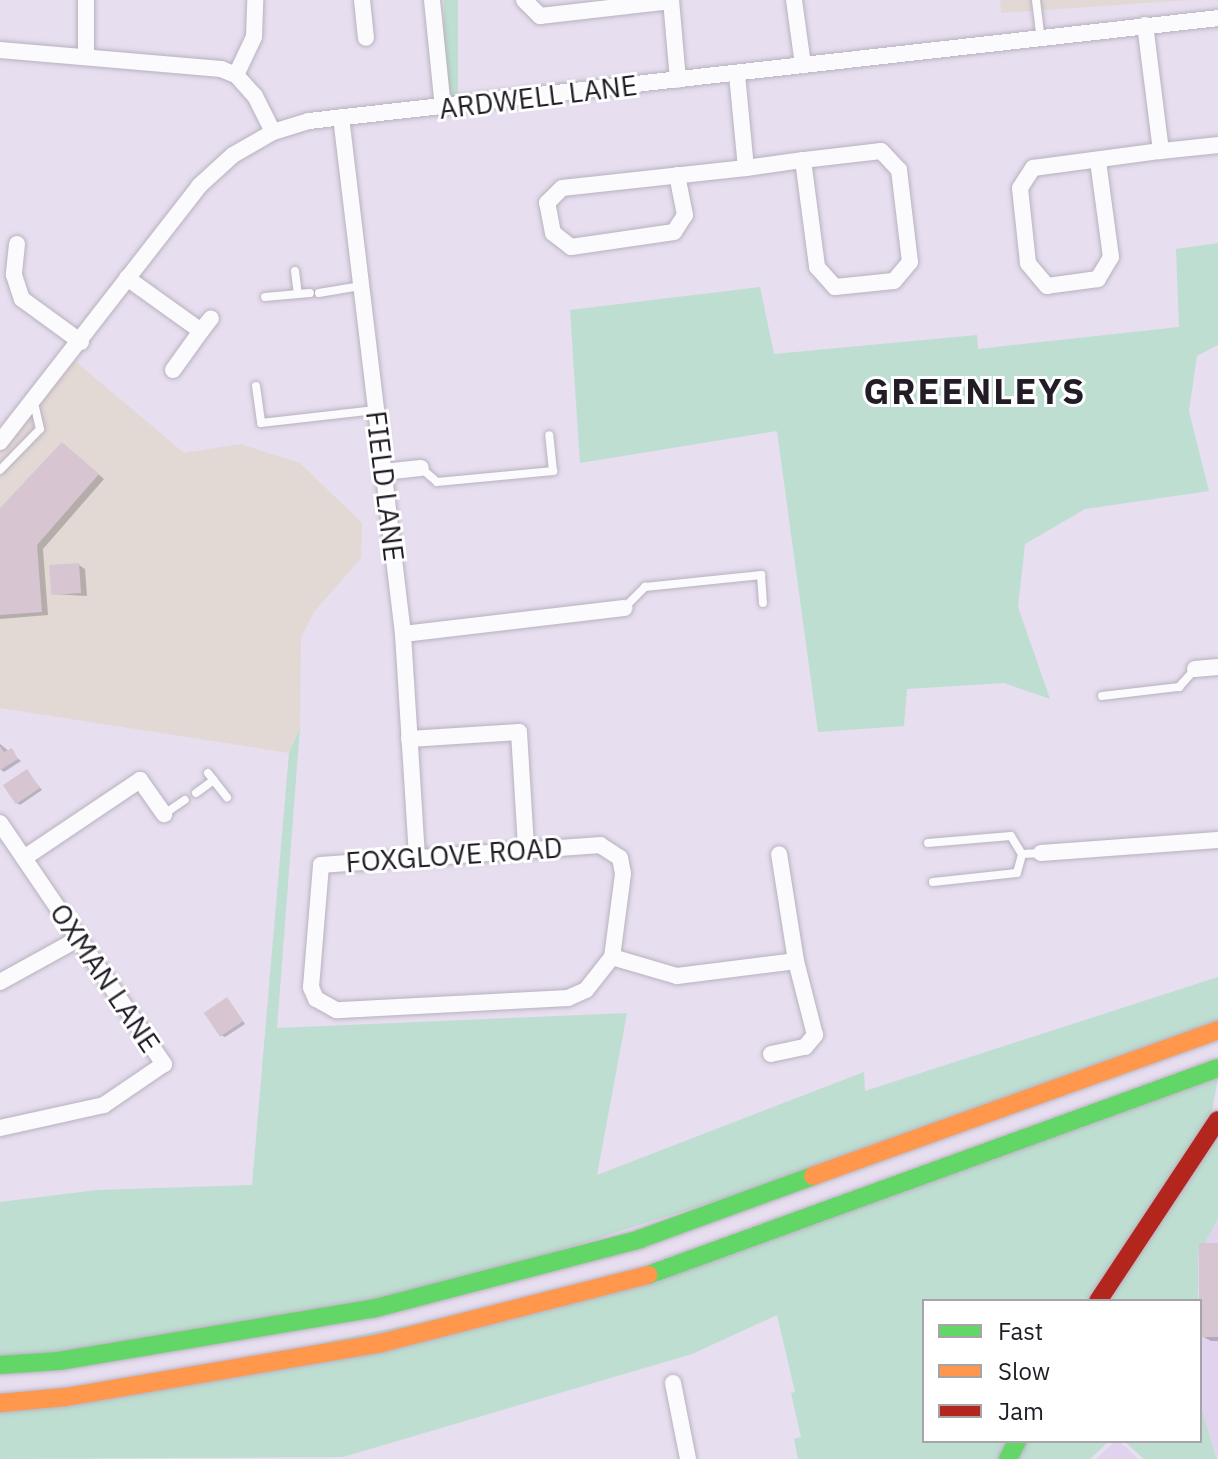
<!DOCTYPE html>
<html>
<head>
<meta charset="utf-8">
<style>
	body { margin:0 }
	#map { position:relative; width:1218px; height:1459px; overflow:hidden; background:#e7deef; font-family:"IBM Plex Sans",sans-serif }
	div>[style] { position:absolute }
	.built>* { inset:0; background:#e1d3ee }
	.education>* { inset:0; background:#e2d9d5 }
	.green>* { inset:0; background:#beded1; transform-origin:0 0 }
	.shadow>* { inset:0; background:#0003 }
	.building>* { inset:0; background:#d7c5d2; transform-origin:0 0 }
	.roads { filter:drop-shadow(0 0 2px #b8b1be) drop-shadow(0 0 2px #b8b1be) }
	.lane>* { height:8px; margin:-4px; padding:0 4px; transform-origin:4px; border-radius:4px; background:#fbfafd }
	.street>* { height:16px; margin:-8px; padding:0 8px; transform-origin:8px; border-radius:8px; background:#fbfafd }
	.fast>* { height:18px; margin:-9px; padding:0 9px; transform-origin:9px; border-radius:9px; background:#63d668 }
	.slow>* { height:18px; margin:-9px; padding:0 9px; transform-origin:9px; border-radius:9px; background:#ff974d }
	.jam>* { height:18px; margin:-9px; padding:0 9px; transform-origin:9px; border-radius:9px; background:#b3261e }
	span { translate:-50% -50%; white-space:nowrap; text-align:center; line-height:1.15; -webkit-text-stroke:6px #fff; paint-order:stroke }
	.street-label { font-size:28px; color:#211c26 }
	.district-label { font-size:36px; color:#211c26; font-weight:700; letter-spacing:2px }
	.legend { position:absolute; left:922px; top:1299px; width:280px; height:144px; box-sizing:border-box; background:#fff; border:2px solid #a6a4a8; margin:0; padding:10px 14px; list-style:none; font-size:24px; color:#211c26 }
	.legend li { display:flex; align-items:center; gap:16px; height:40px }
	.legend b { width:40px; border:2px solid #a6a4a8 }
</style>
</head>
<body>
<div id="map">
	<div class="built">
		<i style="clip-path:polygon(1218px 1219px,1218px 1459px,1200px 1407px,1198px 1255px)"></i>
		<i style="clip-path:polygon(1115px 1441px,1119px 1441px,1138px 1459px,1096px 1459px)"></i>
	</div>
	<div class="education">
		<i style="clip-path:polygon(1000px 0,1189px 0,1001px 13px)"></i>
		<i style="clip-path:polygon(75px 361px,184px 453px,240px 444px,300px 463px,362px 523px,361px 558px,314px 612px,301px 638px,300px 727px,289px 753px,0 708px,0 448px)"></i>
	</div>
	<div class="green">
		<i style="left:444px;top:0;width:14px;height:101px"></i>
		<i style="clip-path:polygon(1218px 243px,1218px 345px,1197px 356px,1189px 411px,1209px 491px,1085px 509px,1025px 544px,1018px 607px,1050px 699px,1004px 683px,907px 689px,904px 726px,818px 732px,777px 431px,580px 463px,570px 310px,760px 287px,774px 354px,977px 335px,978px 349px,1179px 327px,1176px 249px)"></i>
		<i style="clip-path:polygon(300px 727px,277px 1028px,627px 1013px,597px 1175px,864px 1072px,865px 1091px,1218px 977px,1218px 1030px,998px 1112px,376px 1308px,0 1365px,0 1202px,97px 1190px,252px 1185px,289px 753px)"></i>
		<i style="clip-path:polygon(1218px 1078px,1208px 1133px,1218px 1139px,1218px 1219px,1198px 1255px,1198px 1301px,924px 1301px,924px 1441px,1109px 1441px,1090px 1459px,798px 1459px,794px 1439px,801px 1437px,791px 1393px,795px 1392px,777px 1315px,692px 1354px,343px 1457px,0 1459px,0 1403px,66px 1397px,650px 1274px)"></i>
		<i style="clip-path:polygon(1200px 1404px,1217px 1459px,1144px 1459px,1124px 1441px,1200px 1441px)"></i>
	</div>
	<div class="shadow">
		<i style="clip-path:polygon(68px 448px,104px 479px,43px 549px,48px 615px,0 619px,0 510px)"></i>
		<i style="clip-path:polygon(79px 565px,85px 569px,87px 596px,53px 594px)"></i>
		<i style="clip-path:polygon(0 744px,21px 761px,4px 772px,0 769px)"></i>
		<i style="clip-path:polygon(27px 772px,42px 790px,20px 805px,17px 803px)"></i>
		<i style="clip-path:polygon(227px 999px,245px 1024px,225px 1037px,221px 1035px)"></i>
		<i style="clip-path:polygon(1218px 1245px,1218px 1341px,1211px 1341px,1202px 1336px)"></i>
	</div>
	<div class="building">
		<i style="clip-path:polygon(62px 442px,99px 474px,37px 545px,42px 612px,0 615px,0 508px)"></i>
		<i style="left:79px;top:563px;width:30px;height:30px;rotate:86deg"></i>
		<i style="clip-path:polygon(0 746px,4px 752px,12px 748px,18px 759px,0 770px)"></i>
		<i style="left:27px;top:769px;width:23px;height:29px;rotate:56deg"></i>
		<i style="left:227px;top:997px;width:29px;height:28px;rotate:56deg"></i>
		<i style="left:1199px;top:1243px;width:19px;height:94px"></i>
	</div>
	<div class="roads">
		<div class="lane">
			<i style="left:1036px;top:0;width:38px;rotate:83deg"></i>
			<i style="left:295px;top:271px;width:23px;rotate:83deg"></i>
			<i style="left:319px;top:293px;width:43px;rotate:-9.5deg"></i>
			<i style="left:265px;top:297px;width:45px;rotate:-5.1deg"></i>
			<i style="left:256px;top:386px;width:37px;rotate:82deg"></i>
			<i style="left:261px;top:423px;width:115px;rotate:-6.5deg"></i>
			<i style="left:421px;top:468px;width:21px;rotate:41deg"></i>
			<i style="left:437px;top:482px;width:117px;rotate:-5.4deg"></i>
			<i style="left:553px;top:471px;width:36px;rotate:-96deg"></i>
			<i style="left:0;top:470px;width:57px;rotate:-45.7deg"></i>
			<i style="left:40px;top:429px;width:28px;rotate:-103deg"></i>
			<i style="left:624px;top:608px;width:30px;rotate:-45deg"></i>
			<i style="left:645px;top:587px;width:117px;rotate:-5.9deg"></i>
			<i style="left:761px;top:575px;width:28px;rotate:86deg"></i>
			<i style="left:1102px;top:696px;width:78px;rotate:-6.7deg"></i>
			<i style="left:1179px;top:687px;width:24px;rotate:-48deg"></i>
			<i style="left:208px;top:773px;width:31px;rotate:52deg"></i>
			<i style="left:196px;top:793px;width:22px;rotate:-36deg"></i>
			<i style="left:164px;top:814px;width:25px;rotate:-34deg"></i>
			<i style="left:928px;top:843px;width:83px;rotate:-4.8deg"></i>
			<i style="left:1011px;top:836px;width:21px;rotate:59deg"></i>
			<i style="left:933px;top:882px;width:84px;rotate:-6.1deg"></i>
			<i style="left:1017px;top:873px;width:20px;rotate:-75deg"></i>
			<i style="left:1022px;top:854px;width:19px;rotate:-3deg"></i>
		</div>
		<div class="street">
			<i style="left:86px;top:0;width:57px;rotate:90deg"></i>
			<i style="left:362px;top:0;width:38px;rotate:84deg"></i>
			<i style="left:432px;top:0;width:109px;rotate:84.2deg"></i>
			<i style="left:524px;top:0;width:23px;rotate:45deg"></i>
			<i style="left:540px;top:16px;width:132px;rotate:-6.5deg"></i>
			<i style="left:671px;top:0;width:80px;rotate:85deg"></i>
			<i style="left:794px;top:0;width:66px;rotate:82.1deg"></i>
			<i style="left:0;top:50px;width:222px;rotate:4.9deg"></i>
			<i style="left:221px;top:69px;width:16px;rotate:22deg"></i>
			<i style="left:236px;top:75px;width:28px;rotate:48deg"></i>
			<i style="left:255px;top:96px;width:40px;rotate:63.4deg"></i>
			<i style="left:236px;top:75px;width:42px;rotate:-64.7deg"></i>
			<i style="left:254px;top:37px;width:37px;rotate:-88deg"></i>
			<i style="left:341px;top:117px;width:521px;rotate:83.16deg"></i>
			<i style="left:403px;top:634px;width:221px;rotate:86.4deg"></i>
			<i style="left:1161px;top:151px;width:57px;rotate:-6deg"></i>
			<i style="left:1098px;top:161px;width:97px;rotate:82.3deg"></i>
			<i style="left:1111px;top:257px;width:26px;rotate:121deg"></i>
			<i style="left:1098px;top:279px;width:51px;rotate:172.2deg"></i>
			<i style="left:1047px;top:286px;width:30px;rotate:-130deg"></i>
			<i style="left:1028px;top:263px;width:75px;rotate:-96.1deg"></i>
			<i style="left:1020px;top:188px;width:24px;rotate:-57deg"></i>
			<i style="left:1033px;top:168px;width:129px;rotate:-7.6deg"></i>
			<i style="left:1161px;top:151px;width:127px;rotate:-97.2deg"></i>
			<i style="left:746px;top:168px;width:58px;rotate:-8deg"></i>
			<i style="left:803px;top:160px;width:108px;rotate:82.5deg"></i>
			<i style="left:817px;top:267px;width:27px;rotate:48deg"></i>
			<i style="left:835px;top:287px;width:59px;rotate:-5.8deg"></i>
			<i style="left:894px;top:281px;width:25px;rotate:-50deg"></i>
			<i style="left:910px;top:262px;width:93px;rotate:-96.8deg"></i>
			<i style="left:899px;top:170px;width:26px;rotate:-133deg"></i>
			<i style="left:881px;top:151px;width:79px;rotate:173.4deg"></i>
			<i style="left:677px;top:175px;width:41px;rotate:78.7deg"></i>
			<i style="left:685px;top:215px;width:20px;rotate:123deg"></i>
			<i style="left:674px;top:232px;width:104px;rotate:171.7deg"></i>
			<i style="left:571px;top:247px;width:23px;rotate:-142deg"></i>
			<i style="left:553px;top:233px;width:31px;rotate:-101deg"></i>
			<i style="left:547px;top:203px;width:21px;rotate:-45deg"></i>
			<i style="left:562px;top:188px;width:185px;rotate:-6.2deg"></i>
			<i style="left:746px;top:168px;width:94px;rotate:-95.5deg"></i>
			<i style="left:17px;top:244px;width:31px;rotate:96deg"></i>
			<i style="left:14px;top:275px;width:25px;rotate:72deg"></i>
			<i style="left:22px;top:299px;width:73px;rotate:36.1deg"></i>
			<i style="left:127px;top:278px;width:91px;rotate:35.6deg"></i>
			<i style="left:201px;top:331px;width:48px;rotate:125.7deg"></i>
			<i style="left:201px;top:331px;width:16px;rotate:-52deg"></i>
			<i style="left:0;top:442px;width:324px;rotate:-52.1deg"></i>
			<i style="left:199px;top:186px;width:46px;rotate:-42.4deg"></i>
			<i style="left:233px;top:155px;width:46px;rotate:-29.9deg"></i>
			<i style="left:273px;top:132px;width:38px;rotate:-17deg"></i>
			<i style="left:309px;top:121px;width:915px;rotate:-6.46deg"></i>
			<i style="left:383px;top:472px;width:38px;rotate:-6deg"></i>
			<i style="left:403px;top:634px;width:223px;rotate:-6.7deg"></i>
			<i style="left:1195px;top:669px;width:23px;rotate:-5deg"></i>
			<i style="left:409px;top:739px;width:110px;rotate:-3.6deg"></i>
			<i style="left:519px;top:732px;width:116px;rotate:86.5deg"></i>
			<i style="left:0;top:823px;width:292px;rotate:55.8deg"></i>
			<i style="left:164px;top:1064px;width:73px;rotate:145.7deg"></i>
			<i style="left:104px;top:1105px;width:107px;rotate:167.5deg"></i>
			<i style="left:600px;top:845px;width:24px;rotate:33deg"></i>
			<i style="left:620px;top:858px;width:16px;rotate:79deg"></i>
			<i style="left:623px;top:874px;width:84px;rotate:97.5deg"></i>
			<i style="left:612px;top:957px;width:42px;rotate:128.2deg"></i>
			<i style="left:586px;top:990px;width:20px;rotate:156deg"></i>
			<i style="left:568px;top:998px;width:232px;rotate:177deg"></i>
			<i style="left:336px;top:1010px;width:23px;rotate:-151deg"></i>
			<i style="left:316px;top:999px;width:13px;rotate:-113deg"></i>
			<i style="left:311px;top:987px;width:122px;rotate:-85.3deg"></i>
			<i style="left:321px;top:865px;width:280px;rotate:-4.1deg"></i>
			<i style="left:1041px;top:853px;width:177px;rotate:-4.2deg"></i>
			<i style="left:24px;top:858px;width:140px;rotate:-33.9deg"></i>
			<i style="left:140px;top:780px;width:42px;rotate:54.8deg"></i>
			<i style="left:612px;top:957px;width:68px;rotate:16.3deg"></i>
			<i style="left:677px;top:976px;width:120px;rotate:-7.2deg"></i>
			<i style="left:0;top:982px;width:89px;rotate:-28.9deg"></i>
			<i style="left:771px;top:1054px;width:35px;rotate:-12deg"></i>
			<i style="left:805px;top:1047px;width:16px;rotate:-50deg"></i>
			<i style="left:815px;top:1035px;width:76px;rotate:-104.4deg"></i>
			<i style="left:796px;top:961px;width:108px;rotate:-99deg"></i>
			<i style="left:673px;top:1383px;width:77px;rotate:78.8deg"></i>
		</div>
		<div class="fast">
			<i style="left:648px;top:1275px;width:606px;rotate:-19.96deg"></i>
			<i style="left:0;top:1365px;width:59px;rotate:-3.9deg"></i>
			<i style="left:59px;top:1361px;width:321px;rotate:-9.5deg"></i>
			<i style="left:376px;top:1308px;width:273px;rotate:-14.6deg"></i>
			<i style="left:640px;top:1239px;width:184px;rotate:-20deg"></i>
			<i style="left:1008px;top:1459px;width:20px;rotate:-63deg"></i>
		</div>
		<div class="slow">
			<i style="left:813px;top:1176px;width:431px;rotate:-19.8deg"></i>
			<i style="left:0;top:1403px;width:66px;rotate:-5.2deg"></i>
			<i style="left:66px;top:1397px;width:320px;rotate:-9.7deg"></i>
			<i style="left:381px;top:1343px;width:276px;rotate:-14.3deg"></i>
		</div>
		<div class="jam">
			<i style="left:1098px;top:1301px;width:217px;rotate:-56.5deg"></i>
		</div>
	</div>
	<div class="street-label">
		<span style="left:538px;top:97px;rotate:-7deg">ARDWELL LANE</span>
		<span style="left:385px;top:486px;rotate:83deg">FIELD LANE</span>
		<span style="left:454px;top:855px;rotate:-4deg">FOXGLOVE ROAD</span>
		<span style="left:105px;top:978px;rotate:56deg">OXMAN LANE</span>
	</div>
	<div class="district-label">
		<span style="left:975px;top:391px">GREENLEYS</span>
	</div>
	<ul class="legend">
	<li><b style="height:10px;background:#63d668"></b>Fast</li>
	<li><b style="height:10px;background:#ff974d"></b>Slow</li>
	<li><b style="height:10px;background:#b3261e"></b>Jam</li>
	</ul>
</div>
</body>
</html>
